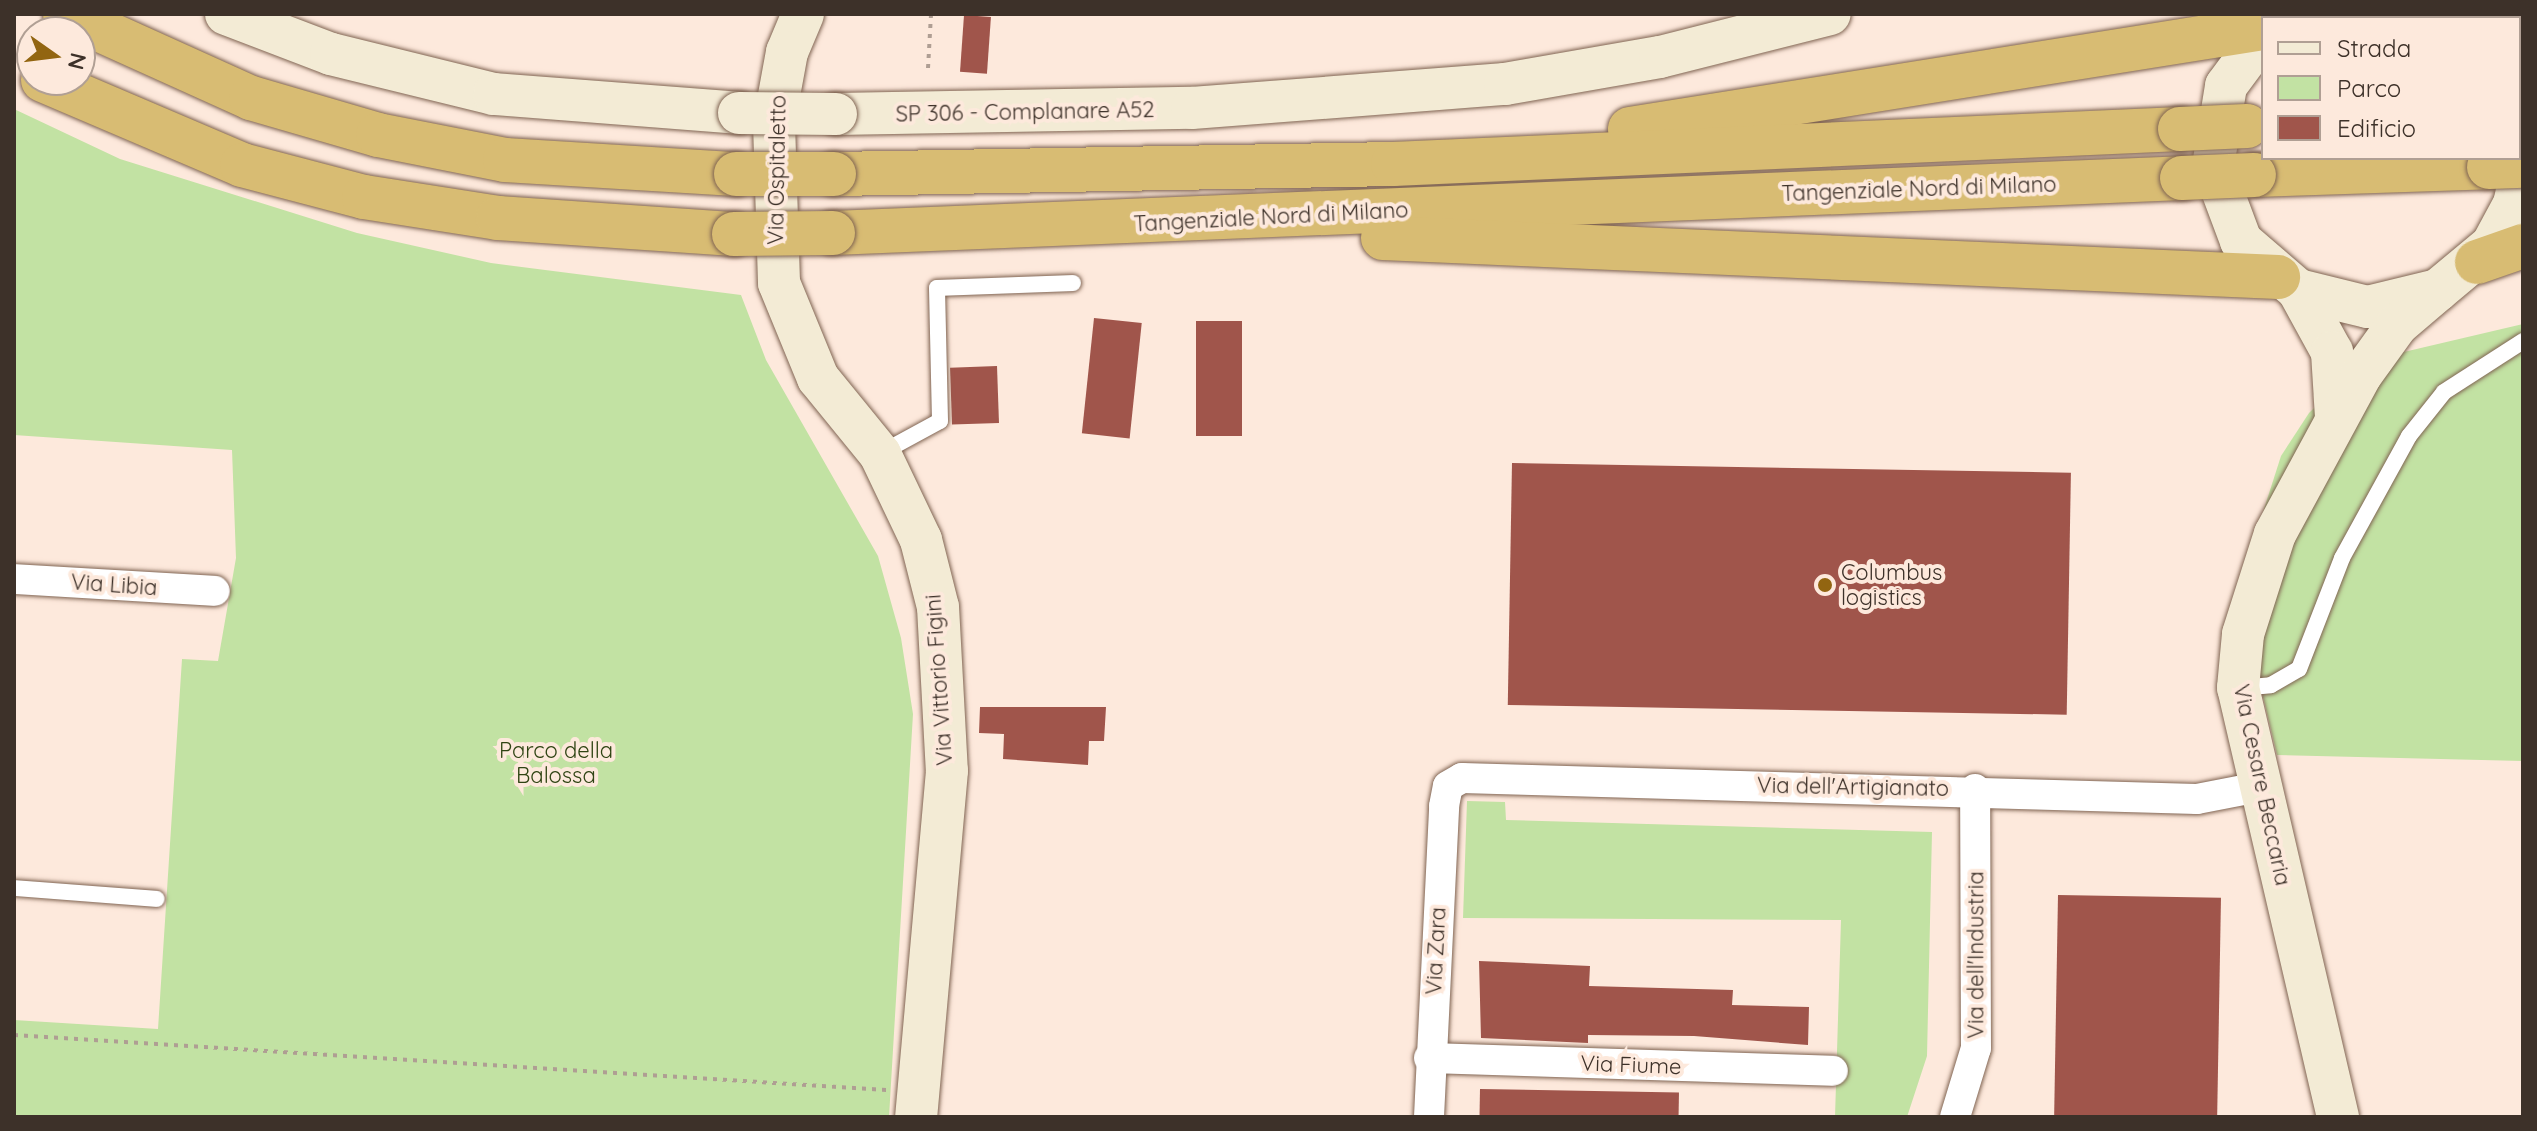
<!DOCTYPE html>
<html>
<head>
<meta charset="utf-8">
<style>
	body { margin:0 }
	#map { position:relative; width:2537px; height:1131px; overflow:hidden; background:#fde9dc; font-family:Quicksand,sans-serif }
	div>[style] { position:absolute }
	.green>* { inset:0; background:#c2e2a3 }
	.building>* { inset:0; background:#a0554b; transform-origin:0 0 }
	.path>* { height:4px; margin-top:-2px; transform-origin:0; background:repeating-linear-gradient(90deg,#af9e93 0 4px,transparent 0 10px) }
	.roads { filter:drop-shadow(0 0 2px #806452) drop-shadow(0 0 2px #806452) }
	.lane>* { height:16px; margin:-8px; padding:0 8px; transform-origin:8px; border-radius:8px; background:#fff }
	.street>* { height:30px; margin:-15px; padding:0 15px; transform-origin:15px; border-radius:15px; background:#fff }
	.secondary>* { height:42px; margin:-21px; padding:0 21px; transform-origin:21px; border-radius:21px; background:#f3ebd5 }
	.highway>* { height:44px; margin:-22px; padding:0 22px; transform-origin:22px; border-radius:22px; background:#d8bc73 }
	.bridges { filter:drop-shadow(0 0 2px #806452) drop-shadow(0 0 2px #806452) }
	.secondary-bridge>* { height:42px; margin:-21px; padding:0 21px; transform-origin:21px; border-radius:21px; background:#f3ebd5 }
	.highway-bridge>* { height:44px; margin:-22px; padding:0 22px; transform-origin:22px; border-radius:22px; background:#d8bc73 }
	.dots>* { width:22px; height:22px; translate:-50% -50%; box-sizing:border-box; border:4px solid #fde9dc; border-radius:50% }
	span { translate:-50% -50%; white-space:nowrap; text-align:center; line-height:1.15; -webkit-text-stroke:8px #fde9dc; paint-order:stroke }
	.street-label { font-size:22px; color:#3d3129 }
	.poi-label { font-size:22px; color:#3d3129 }
	.left { translate:0 -50%; text-align:left }
	.park-label { font-size:22px; color:#2f4413 }
	.frame { position:absolute; inset:0; border:16px solid #3d3129; pointer-events:none }
	.legend { position:absolute; left:2261px; top:16px; width:260px; height:144px; box-sizing:border-box; background:#fde9dc; border:2px solid #b09f94; margin:0; padding:10px 14px; list-style:none; font-size:24px; color:#3d3129 }
	.legend li { display:flex; align-items:center; gap:16px; height:40px }
	.legend b { width:40px; border:2px solid #b09f94 }
	.north { position:absolute; left:16px; top:16px; width:80px; height:80px; box-sizing:border-box; background:#fde9dc; border:2px solid #b09f94; border-radius:50%; rotate:104deg; font-size:22px; font-weight:700; line-height:32px; text-align:center; color:#3d3129 }
	.north::after { content:''; display:block; margin:auto; width:28px; height:36px; background:#926511; clip-path:polygon(50% 0,100% 100%,50% 72%,0 100%) }
</style>
</head>
<body>
<div id="map">
	<div class="green">
		<i style="clip-path:polygon(14px 109px,120px 159px,357px 233px,491px 263px,741px 295px,766px 360px,878px 556px,901px 638px,913px 714px,889px 1117px,14px 1117px,14px 1020px,158px 1029px,182px 659px,218px 661px,236px 558px,232px 450px,14px 435px)"></i>
		<i style="clip-path:polygon(2523px 324px,2523px 761px,2277px 755px,2250px 643px,2255px 537px,2281px 456px,2309px 413px,2346px 377px,2391px 355px)"></i>
		<i style="clip-path:polygon(1467px 801px,1505px 802px,1506px 820px,1932px 832px,1927px 1056px,1907px 1117px,1835px 1117px,1841px 920px,1463px 918px)"></i>
	</div>
	<div class="building">
		<i style="left:964px;top:15px;width:27px;height:57px;rotate:4deg"></i>
		<i style="left:1094px;top:318px;width:48px;height:116px;rotate:6deg"></i>
		<i style="left:1196px;top:321px;width:46px;height:115px"></i>
		<i style="left:997px;top:366px;width:57px;height:47px;rotate:88deg"></i>
		<i style="left:1512px;top:463px;width:559px;height:242px;rotate:1deg"></i>
		<i style="clip-path:polygon(980px 707px,1106px 707px,1104px 741px,1089px 741px,1088px 765px,1003px 759px,1004px 734px,979px 733px)"></i>
		<i style="left:2058px;top:895px;width:163px;height:222px;rotate:1deg"></i>
		<i style="clip-path:polygon(1479px 961px,1590px 966px,1589px 986px,1733px 990px,1732px 1005px,1809px 1007px,1808px 1045px,1694px 1036px,1588px 1035px,1588px 1043px,1481px 1038px)"></i>
		<i style="left:1480px;top:1089px;width:199px;height:28px;rotate:1deg"></i>
	</div>
	<div class="path">
		<i style="left:928px;top:68px;width:54px;rotate:-86.8deg"></i>
		<i style="left:14px;top:1035px;width:874px;rotate:3.61deg"></i>
	</div>
	<div class="roads">
		<div class="lane">
			<i style="left:881px;top:453px;width:67px;rotate:-28.5deg"></i>
			<i style="left:940px;top:421px;width:133px;rotate:-91.3deg"></i>
			<i style="left:937px;top:288px;width:136px;rotate:-2.1deg"></i>
			<i style="left:2239px;top:688px;width:32px;rotate:-5deg"></i>
			<i style="left:2271px;top:685px;width:32px;rotate:-30deg"></i>
			<i style="left:2299px;top:669px;width:119px;rotate:-68.8deg"></i>
			<i style="left:2342px;top:558px;width:139px;rotate:-61.2deg"></i>
			<i style="left:2409px;top:436px;width:56px;rotate:-51.5deg"></i>
			<i style="left:2444px;top:392px;width:94px;rotate:-32.8deg"></i>
			<i style="left:14px;top:888px;width:143px;rotate:4.4deg"></i>
		</div>
		<div class="street">
			<i style="left:14px;top:579px;width:201px;rotate:3.4deg"></i>
			<i style="left:1429px;top:1058px;width:404px;rotate:1.8deg"></i>
			<i style="left:1429px;top:1117px;width:311px;rotate:-87.2deg"></i>
			<i style="left:1444px;top:806px;width:20px;rotate:-79deg"></i>
			<i style="left:1448px;top:786px;width:16px;rotate:-30deg"></i>
			<i style="left:1462px;top:778px;width:735px;rotate:1.64deg"></i>
			<i style="left:2197px;top:799px;width:63px;rotate:-11deg"></i>
			<i style="left:1955px;top:1117px;width:72px;rotate:-73.1deg"></i>
			<i style="left:1976px;top:1048px;width:259px;rotate:-90.2deg"></i>
		</div>
		<div class="secondary">
			<i style="left:226px;top:14px;width:112px;rotate:20.9deg"></i>
			<i style="left:331px;top:54px;width:168px;rotate:13.8deg"></i>
			<i style="left:494px;top:94px;width:246px;rotate:4.4deg"></i>
			<i style="left:803px;top:14px;width:41px;rotate:112.8deg"></i>
			<i style="left:787px;top:52px;width:72px;rotate:100.4deg"></i>
			<i style="left:774px;top:123px;width:160px;rotate:88.2deg"></i>
			<i style="left:779px;top:283px;width:103px;rotate:67.7deg"></i>
			<i style="left:818px;top:378px;width:98px;rotate:50.8deg"></i>
			<i style="left:880px;top:454px;width:95px;rotate:64.5deg"></i>
			<i style="left:921px;top:540px;width:69px;rotate:75.8deg"></i>
			<i style="left:938px;top:607px;width:164px;rotate:86.9deg"></i>
			<i style="left:947px;top:771px;width:347px;rotate:95.1deg"></i>
			<i style="left:2286px;top:18px;width:8px;rotate:-30deg"></i>
			<i style="left:2263px;top:36px;width:62px;rotate:126.5deg"></i>
			<i style="left:2226px;top:86px;width:81px;rotate:99.2deg"></i>
			<i style="left:2213px;top:166px;width:80px;rotate:69.5deg"></i>
			<i style="left:2241px;top:241px;width:75px;rotate:40.7deg"></i>
			<i style="left:2298px;top:290px;width:72px;rotate:13.7deg"></i>
			<i style="left:2368px;top:307px;width:72px;rotate:-13.7deg"></i>
			<i style="left:2438px;top:290px;width:70px;rotate:-39.8deg"></i>
			<i style="left:2492px;top:245px;width:47px;rotate:-61.8deg"></i>
			<i style="left:2514px;top:204px;width:41px;rotate:-77.3deg"></i>
			<i style="left:836px;top:114px;width:356px;rotate:-1deg"></i>
			<i style="left:1192px;top:108px;width:314px;rotate:-4.4deg"></i>
			<i style="left:1505px;top:84px;width:157px;rotate:-9.9deg"></i>
			<i style="left:1660px;top:57px;width:175px;rotate:-14.2deg"></i>
			<i style="left:2298px;top:290px;width:71px;rotate:61.3deg"></i>
			<i style="left:2332px;top:352px;width:65px;rotate:86.5deg"></i>
			<i style="left:2338px;top:1117px;width:441px;rotate:-103.1deg"></i>
			<i style="left:2238px;top:688px;width:54px;rotate:-84.7deg"></i>
			<i style="left:2243px;top:634px;width:105px;rotate:-72.3deg"></i>
			<i style="left:2275px;top:534px;width:181px;rotate:-61.6deg"></i>
			<i style="left:2361px;top:375px;width:62px;rotate:-54.2deg"></i>
			<i style="left:2397px;top:325px;width:54px;rotate:-40.5deg"></i>
		</div>
		<div class="highway">
			<i style="left:65px;top:14px;width:204px;rotate:24.3deg"></i>
			<i style="left:251px;top:98px;width:132px;rotate:16.2deg"></i>
			<i style="left:378px;top:135px;width:129px;rotate:11.1deg"></i>
			<i style="left:505px;top:160px;width:231px;rotate:3.5deg"></i>
			<i style="left:2453px;top:14px;width:23px;rotate:10deg"></i>
			<i style="left:2519px;top:22px;width:4px"></i>
			<i style="left:43px;top:80px;width:216px;rotate:23.1deg"></i>
			<i style="left:242px;top:165px;width:126px;rotate:14.7deg"></i>
			<i style="left:364px;top:197px;width:136px;rotate:8.9deg"></i>
			<i style="left:498px;top:218px;width:237px;rotate:3.9deg"></i>
			<i style="left:1630px;top:129px;width:641px;rotate:-9.07deg"></i>
			<i style="left:834px;top:174px;width:559px;rotate:-1.02deg"></i>
			<i style="left:1393px;top:164px;width:788px;rotate:-2.55deg"></i>
			<i style="left:2254px;top:175px;width:235px;rotate:-1.9deg"></i>
			<i style="left:833px;top:233px;width:1350px;rotate:-2.33deg"></i>
			<i style="left:1383px;top:238px;width:896px;rotate:2.5deg"></i>
			<i style="left:2477px;top:262px;width:49px;rotate:-19.2deg"></i>
		</div>
	</div>
	<div class="bridges">
		<div class="secondary-bridge">
			<i style="left:739px;top:113px;width:97px;rotate:0.6deg"></i>
		</div>
		<div class="highway-bridge">
			<i style="left:2519px;top:115px;width:4px"></i>
			<i style="left:2180px;top:129px;width:67px;rotate:-2.6deg"></i>
			<i style="left:2489px;top:167px;width:34px;rotate:-2deg"></i>
			<i style="left:736px;top:174px;width:98px"></i>
			<i style="left:2182px;top:178px;width:72px;rotate:-2.4deg"></i>
			<i style="left:734px;top:234px;width:99px;rotate:-0.6deg"></i>
		</div>
	</div>
	<div class="dots">
		<i style="left:1825px;top:585px;background:#926511"></i>
	</div>
	<div class="street-label">
		<span style="left:1025px;top:112px;rotate:-1deg">SP 306 - Complanare A52</span>
		<span style="left:777px;top:170px;rotate:-89deg">Via Ospitaletto</span>
		<span style="left:1919px;top:189px;rotate:-2deg">Tangenziale Nord di Milano</span>
		<span style="left:1271px;top:217px;rotate:-3deg">Tangenziale Nord di Milano</span>
		<span style="left:114px;top:585px;rotate:4deg">Via Libia</span>
		<span style="left:939px;top:680px;rotate:-94deg">Via Vittorio Figini</span>
		<span style="left:2262px;top:785px;rotate:78deg">Via Cesare Beccaria</span>
		<span style="left:1853px;top:787px;rotate:1deg">Via dell'Artigianato</span>
		<span style="left:1436px;top:951px;rotate:-87deg">Via Zara</span>
		<span style="left:1976px;top:955px;rotate:-90deg">Via dell'Industria</span>
		<span style="left:1631px;top:1065px;rotate:2deg">Via Fiume</span>
	</div>
	<div class="poi-label">
		<span class="left" style="left:1841px;top:585px">Columbus<br>logistics</span>
	</div>
	<div class="park-label">
		<span style="left:556px;top:763px">Parco della<br>Balossa</span>
	</div>
	<div class="frame"></div>
	<ul class="legend">
	<li><b style="height:10px;background:#f3ebd5"></b>Strada</li>
	<li><b style="height:22px;background:#c2e2a3"></b>Parco</li>
	<li><b style="height:22px;background:#a0554b"></b>Edificio</li>
	</ul>
	<div class="north">N</div>
</div>
</body>
</html>
